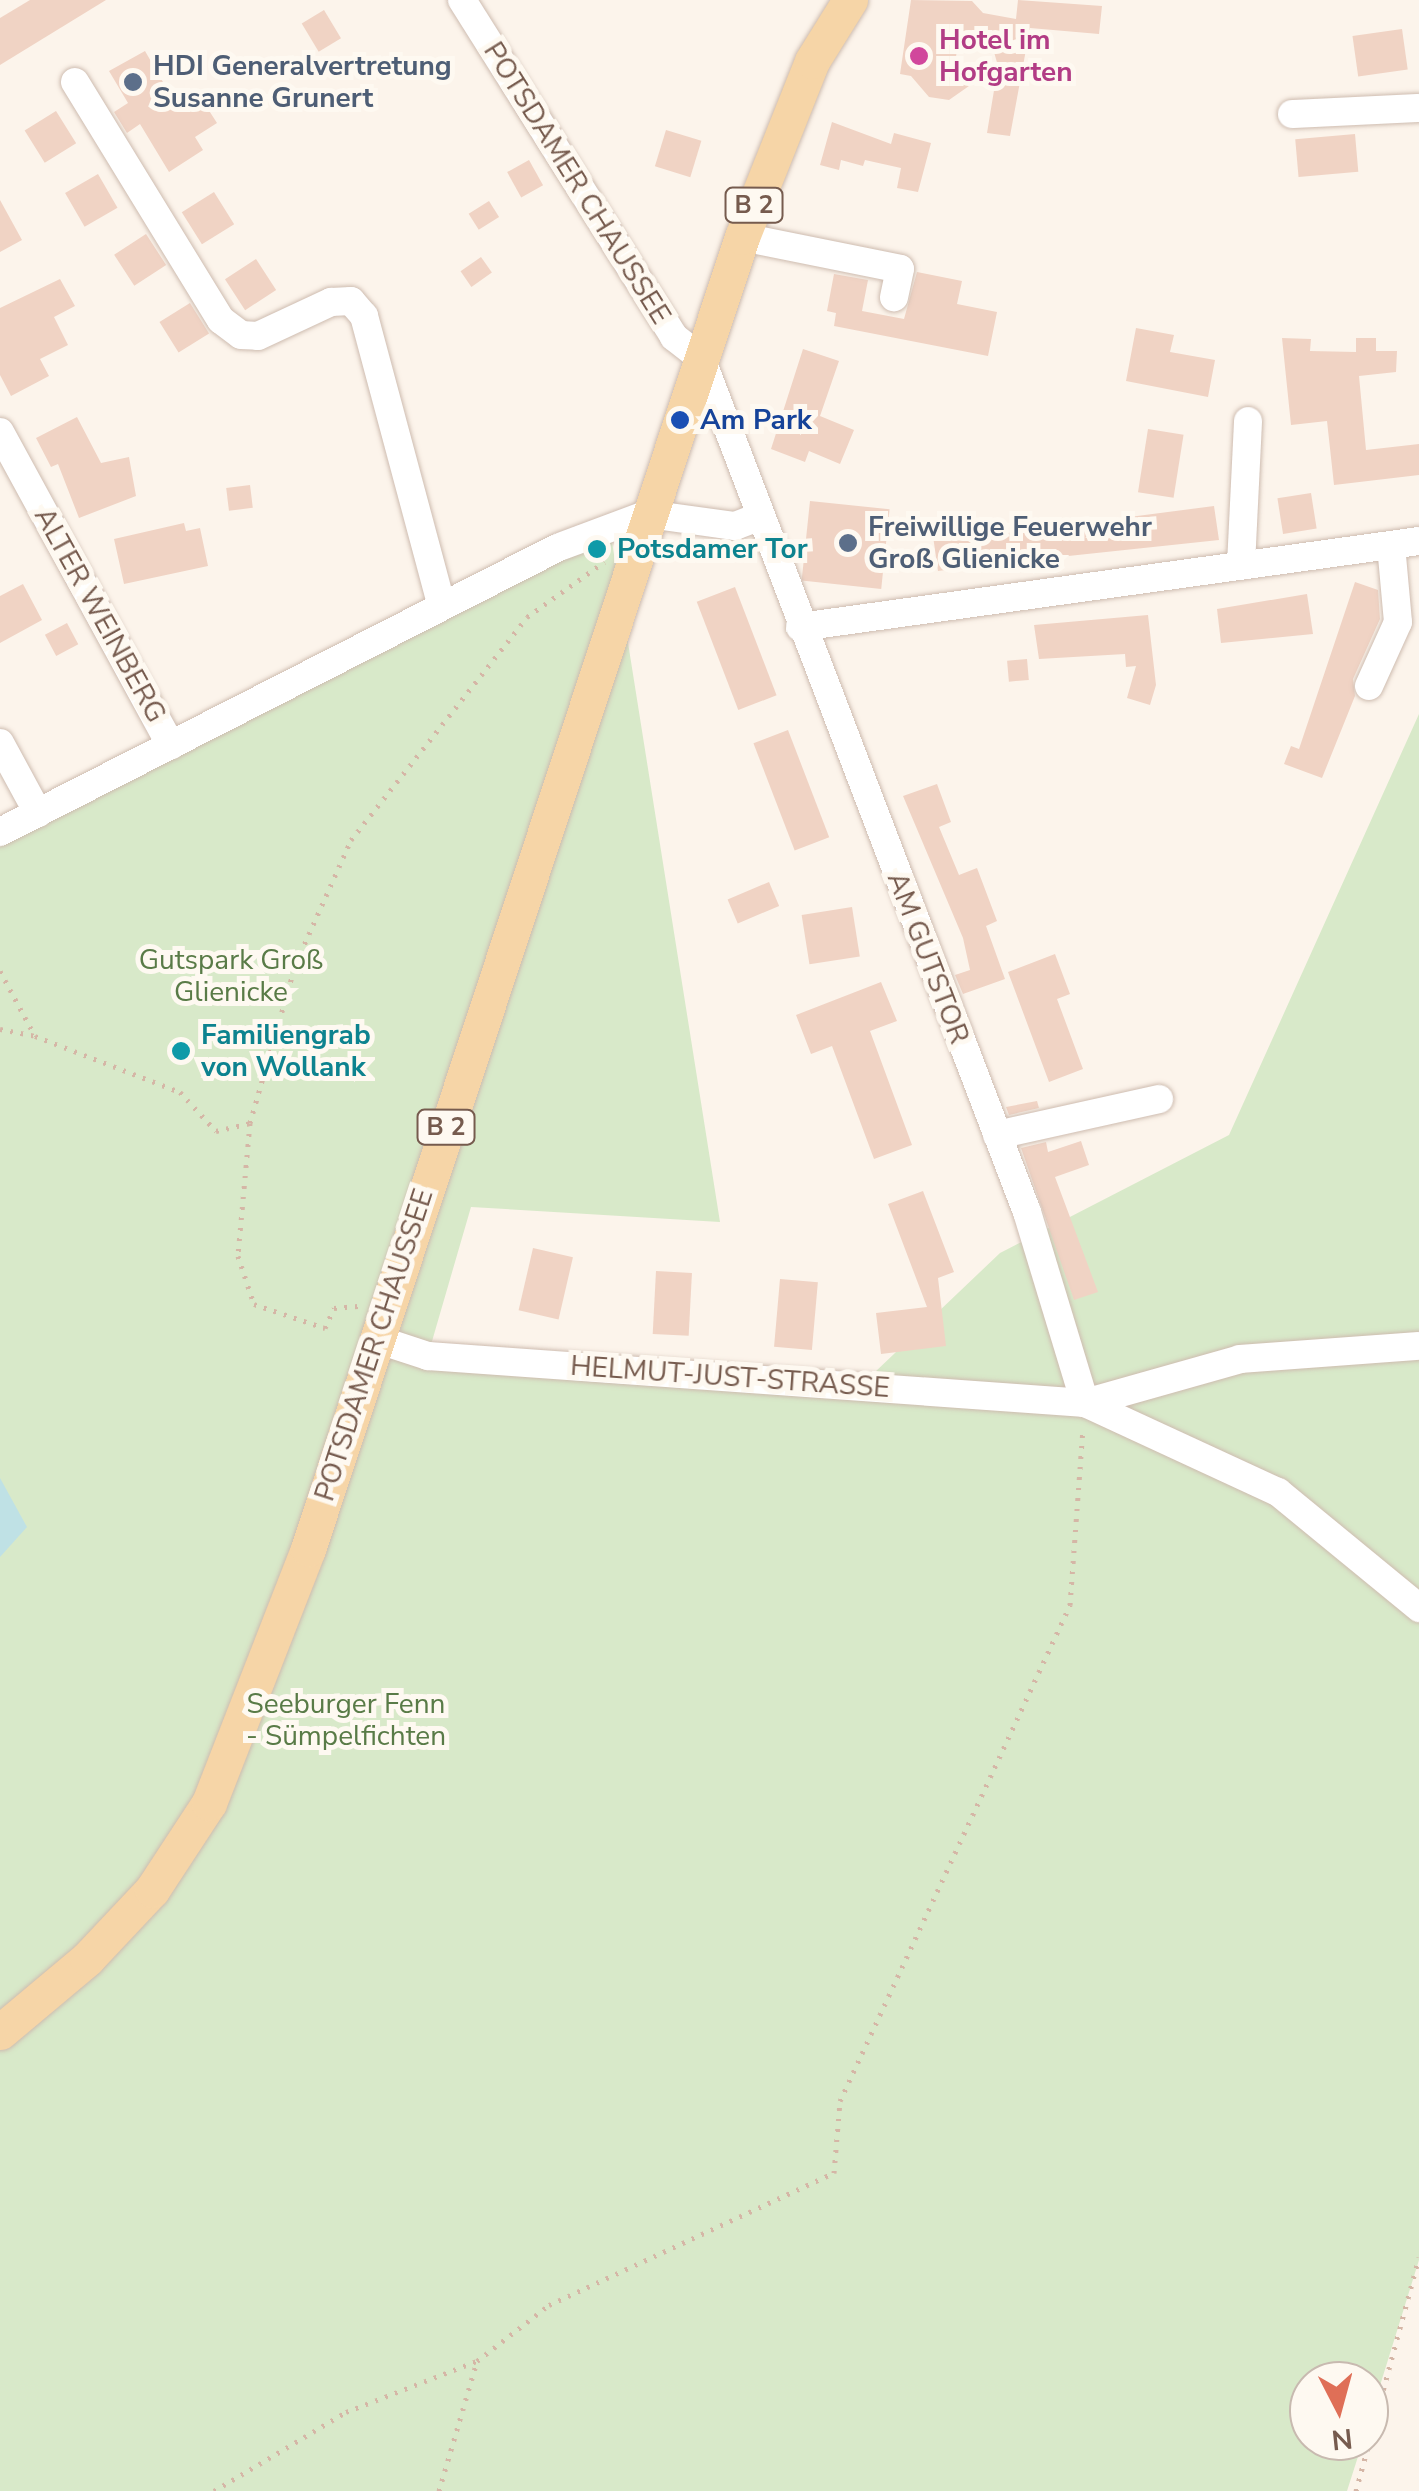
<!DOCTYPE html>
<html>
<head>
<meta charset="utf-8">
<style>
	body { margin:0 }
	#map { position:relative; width:1419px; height:2491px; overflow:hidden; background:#fcf4eb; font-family:"Nunito Sans",sans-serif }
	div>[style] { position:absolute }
	.green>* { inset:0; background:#d8e9c9 }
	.water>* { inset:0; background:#bfe1e5 }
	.building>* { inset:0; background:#f0d3c4; transform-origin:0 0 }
	.path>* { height:5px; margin-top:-2.5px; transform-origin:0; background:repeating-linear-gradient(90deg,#d5b6a6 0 2.5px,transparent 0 10.5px) }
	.roads { filter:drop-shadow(0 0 2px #cebcb0) drop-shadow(0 0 2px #cebcb0) }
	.minor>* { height:28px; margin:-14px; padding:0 14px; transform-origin:14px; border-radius:14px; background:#fff }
	.major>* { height:35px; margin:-17.5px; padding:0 17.5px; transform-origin:17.5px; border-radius:17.5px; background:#f6d5a7 }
	.dots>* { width:28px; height:28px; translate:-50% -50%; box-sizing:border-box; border:5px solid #fef9f1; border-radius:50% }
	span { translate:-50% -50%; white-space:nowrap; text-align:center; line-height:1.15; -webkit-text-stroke:10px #fef9f1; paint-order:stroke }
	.shield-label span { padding:2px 8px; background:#fef9f1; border:2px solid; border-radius:8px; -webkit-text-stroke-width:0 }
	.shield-label { font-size:25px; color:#765b4e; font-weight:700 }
	.hotel-label { font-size:28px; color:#b23c85; font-weight:700 }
	.left { translate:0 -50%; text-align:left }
	.service-label { font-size:28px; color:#4e5e75; font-weight:700 }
	.street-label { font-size:28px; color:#765b4e }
	.transit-label { font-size:28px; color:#164399; font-weight:700 }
	.culture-label { font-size:28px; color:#0d838f; font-weight:700 }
	.park-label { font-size:28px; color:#597b47 }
	.north { position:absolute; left:1289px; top:2361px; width:100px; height:100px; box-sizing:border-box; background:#fef9f1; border:2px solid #c8bab0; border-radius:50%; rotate:174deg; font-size:28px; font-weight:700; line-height:40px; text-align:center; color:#765b4e }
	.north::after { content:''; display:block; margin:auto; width:35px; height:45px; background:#df6f57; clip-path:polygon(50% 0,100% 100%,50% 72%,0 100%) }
</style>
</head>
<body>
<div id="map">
	<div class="green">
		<i style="clip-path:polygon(609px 523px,720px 1222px,471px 1207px,428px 1355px,853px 1393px,1000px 1253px,1229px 1135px,1419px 714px,1419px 2260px,1369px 2421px,1369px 2381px,1309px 2381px,1309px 2441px,1363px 2441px,1347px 2491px,0 2491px,0 832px)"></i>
	</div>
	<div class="water">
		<i style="clip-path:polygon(0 1478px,27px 1527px,0 1557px)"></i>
	</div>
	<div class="building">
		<i style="clip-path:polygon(30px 0,106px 0,0 65px,0 18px)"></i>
		<i style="clip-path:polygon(911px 0,972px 1px,983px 13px,1016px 19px,1018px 0,1102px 6px,1099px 34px,1030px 28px,1010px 136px,987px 133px,998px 66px,990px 38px,959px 33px,955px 65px,969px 86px,949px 100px,929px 97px,911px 76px,900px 74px)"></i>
		<i style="left:324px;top:10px;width:33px;height:26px;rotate:59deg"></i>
		<i style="left:1402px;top:29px;width:41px;height:50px;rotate:82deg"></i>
		<i style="clip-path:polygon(145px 51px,178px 108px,199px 95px,217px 123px,195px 137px,203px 150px,169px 172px,140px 124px,127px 133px,114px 112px,128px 103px,109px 71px)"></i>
		<i style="left:56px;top:111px;width:38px;height:37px;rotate:58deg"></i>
		<i style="clip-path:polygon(832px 122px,891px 144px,894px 133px,931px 143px,918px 192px,897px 188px,901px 168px,865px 160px,863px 166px,841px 160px,839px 170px,820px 165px)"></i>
		<i style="left:666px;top:130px;width:37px;height:38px;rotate:17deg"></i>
		<i style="left:1355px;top:134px;width:38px;height:60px;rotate:85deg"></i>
		<i style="left:529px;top:160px;width:29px;height:25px;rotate:61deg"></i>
		<i style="left:98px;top:174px;width:39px;height:38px;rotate:60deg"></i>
		<i style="left:214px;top:192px;width:38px;height:38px;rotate:58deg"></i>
		<i style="clip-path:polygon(0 200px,22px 240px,0 252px)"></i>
		<i style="left:489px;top:201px;width:19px;height:24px;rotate:58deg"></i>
		<i style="left:146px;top:234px;width:37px;height:38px;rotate:57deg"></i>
		<i style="left:481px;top:257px;width:19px;height:25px;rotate:55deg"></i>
		<i style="left:256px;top:259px;width:37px;height:37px;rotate:57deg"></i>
		<i style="clip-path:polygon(917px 272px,962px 281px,957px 304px,997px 312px,988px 356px,834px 326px,836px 313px,827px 311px,834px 274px,868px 280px,862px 311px,904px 319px)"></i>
		<i style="clip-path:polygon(60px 279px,75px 306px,54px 317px,68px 345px,40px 359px,49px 376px,11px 396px,0 375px,0 308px)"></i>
		<i style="left:190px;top:303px;width:36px;height:36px;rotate:58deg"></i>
		<i style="clip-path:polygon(1136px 328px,1174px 335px,1170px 352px,1215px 360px,1208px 397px,1126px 381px)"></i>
		<i style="clip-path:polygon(1282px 338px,1311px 339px,1310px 351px,1356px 352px,1356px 338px,1376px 338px,1376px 351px,1397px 351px,1396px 372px,1359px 376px,1366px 450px,1419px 444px,1419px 475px,1334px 485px,1327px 421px,1291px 425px)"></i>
		<i style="clip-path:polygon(803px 349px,839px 361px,820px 416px,854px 430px,840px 464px,809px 451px,805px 462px,771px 449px)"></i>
		<i style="clip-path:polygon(77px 417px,101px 463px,129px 457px,136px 496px,79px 518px,58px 464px,51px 467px,36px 438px)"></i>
		<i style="left:1148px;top:429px;width:36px;height:64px;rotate:9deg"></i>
		<i style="left:250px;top:485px;width:23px;height:24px;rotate:83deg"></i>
		<i style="left:1311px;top:493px;width:36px;height:34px;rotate:81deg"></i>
		<i style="left:810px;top:501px;width:80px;height:80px;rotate:6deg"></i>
		<i style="clip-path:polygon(1214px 506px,1219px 540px,1040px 559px,998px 570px,997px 563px,938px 571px,932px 529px,966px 525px,968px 538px)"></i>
		<i style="clip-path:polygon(184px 523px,186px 531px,200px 528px,208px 566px,124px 584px,114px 539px)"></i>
		<i style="clip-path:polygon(1355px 582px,1378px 590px,1380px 619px,1353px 679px,1355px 696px,1322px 778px,1284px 764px,1291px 746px,1299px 749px)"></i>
		<i style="clip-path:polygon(23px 584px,42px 620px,0 643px,0 596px)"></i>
		<i style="left:735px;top:587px;width:116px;height:41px;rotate:69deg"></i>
		<i style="clip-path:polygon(1307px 594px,1313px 634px,1221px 643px,1217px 609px)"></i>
		<i style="clip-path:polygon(1148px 615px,1156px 685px,1150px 705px,1127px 698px,1136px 666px,1126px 667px,1125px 654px,1039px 659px,1034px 625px)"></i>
		<i style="left:67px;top:623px;width:24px;height:25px;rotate:62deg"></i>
		<i style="left:1027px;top:659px;width:21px;height:20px;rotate:85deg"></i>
		<i style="left:788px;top:730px;width:115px;height:37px;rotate:69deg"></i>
		<i style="clip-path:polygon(937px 784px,951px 822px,939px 827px,959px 875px,977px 868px,997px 921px,986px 926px,1005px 979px,963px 994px,955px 975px,970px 970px,963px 938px,903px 796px)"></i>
		<i style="left:769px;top:882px;width:26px;height:45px;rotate:67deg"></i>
		<i style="left:852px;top:907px;width:50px;height:51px;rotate:81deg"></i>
		<i style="clip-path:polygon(1055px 954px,1070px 994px,1057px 999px,1083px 1069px,1049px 1082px,1008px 972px)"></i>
		<i style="clip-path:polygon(881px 982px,897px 1021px,870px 1031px,912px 1145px,874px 1159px,832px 1046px,811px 1054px,796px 1015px)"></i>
		<i style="clip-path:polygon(1037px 1101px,1039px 1108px,1009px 1115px,1006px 1107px)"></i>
		<i style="clip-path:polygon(1081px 1141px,1089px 1165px,1055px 1177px,1098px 1292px,1074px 1300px,1021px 1148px,1046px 1142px,1048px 1152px)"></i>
		<i style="clip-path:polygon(923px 1191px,954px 1272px,938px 1278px,946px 1346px,881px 1354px,876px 1313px,927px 1307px,888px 1204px)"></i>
		<i style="left:533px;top:1248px;width:41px;height:64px;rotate:13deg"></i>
		<i style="left:656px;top:1271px;width:36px;height:63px;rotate:3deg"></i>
		<i style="left:780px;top:1279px;width:38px;height:68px;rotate:5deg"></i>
	</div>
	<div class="path">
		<i style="left:0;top:971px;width:74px;rotate:61.7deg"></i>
		<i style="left:35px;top:1036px;width:155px;rotate:21.1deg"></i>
		<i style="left:180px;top:1092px;width:53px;rotate:47.3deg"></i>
		<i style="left:216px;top:1131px;width:35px;rotate:-13deg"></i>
		<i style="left:250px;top:1123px;width:166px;rotate:-74deg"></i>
		<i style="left:296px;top:963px;width:135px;rotate:-65.9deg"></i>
		<i style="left:351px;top:840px;width:284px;rotate:-51.7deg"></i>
		<i style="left:527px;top:617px;width:95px;rotate:-35.5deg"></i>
		<i style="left:0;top:1029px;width:36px;rotate:11deg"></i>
		<i style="left:250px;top:1123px;width:134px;rotate:95.2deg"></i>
		<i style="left:238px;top:1256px;width:51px;rotate:71.6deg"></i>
		<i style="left:254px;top:1304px;width:75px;rotate:18.7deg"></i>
		<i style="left:325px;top:1328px;width:22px;rotate:-66deg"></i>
		<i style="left:334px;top:1308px;width:24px;rotate:-5deg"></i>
		<i style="left:214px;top:2491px;width:154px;rotate:-30.9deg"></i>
		<i style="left:346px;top:2412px;width:141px;rotate:-21.3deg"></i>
		<i style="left:477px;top:2361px;width:91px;rotate:-37.9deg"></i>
		<i style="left:549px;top:2305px;width:314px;rotate:-24.9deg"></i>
		<i style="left:834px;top:2173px;width:72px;rotate:-85.2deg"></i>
		<i style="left:840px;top:2101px;width:547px;rotate:-65.12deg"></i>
		<i style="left:1070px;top:1605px;width:177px;rotate:-85.8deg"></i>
		<i style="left:439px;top:2491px;width:135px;rotate:-73.7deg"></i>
		<i style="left:1356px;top:2491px;width:242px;rotate:-74.9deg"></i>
	</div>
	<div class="roads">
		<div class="minor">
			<i style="left:462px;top:0;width:398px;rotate:57.8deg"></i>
			<i style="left:674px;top:337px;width:34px;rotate:38deg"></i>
			<i style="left:701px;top:358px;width:914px;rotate:69.11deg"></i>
			<i style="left:1027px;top:1212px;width:200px;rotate:73.1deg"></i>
			<i style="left:75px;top:82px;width:279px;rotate:58.5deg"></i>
			<i style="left:221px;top:320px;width:25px;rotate:37deg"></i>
			<i style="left:241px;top:335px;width:17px;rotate:3deg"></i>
			<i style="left:258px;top:336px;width:81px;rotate:-25deg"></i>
			<i style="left:331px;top:302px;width:20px;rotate:-3deg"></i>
			<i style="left:351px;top:301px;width:20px;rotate:49deg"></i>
			<i style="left:364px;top:316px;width:298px;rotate:75deg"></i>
			<i style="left:1292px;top:114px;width:127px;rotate:-2.7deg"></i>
			<i style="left:742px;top:237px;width:161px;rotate:11.4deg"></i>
			<i style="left:900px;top:269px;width:29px;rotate:102deg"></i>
			<i style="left:0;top:432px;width:357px;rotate:61.4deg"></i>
			<i style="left:562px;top:546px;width:92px;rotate:-20.4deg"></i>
			<i style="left:648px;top:514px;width:88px;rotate:7.9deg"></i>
			<i style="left:735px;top:526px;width:26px;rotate:-21deg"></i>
			<i style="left:1241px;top:565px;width:144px;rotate:-87.2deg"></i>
			<i style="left:800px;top:627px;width:625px;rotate:-7.91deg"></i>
			<i style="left:1369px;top:686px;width:70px;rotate:-65.6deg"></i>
			<i style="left:1398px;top:622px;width:77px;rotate:-95.2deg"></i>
			<i style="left:0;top:743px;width:80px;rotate:61.5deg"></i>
			<i style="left:0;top:832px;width:625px;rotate:-27.02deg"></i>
			<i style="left:997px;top:1135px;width:166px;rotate:-12.5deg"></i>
			<i style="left:376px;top:1339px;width:55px;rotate:18.1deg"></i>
			<i style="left:428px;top:1356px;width:659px;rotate:4.09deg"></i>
			<i style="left:1085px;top:1403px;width:161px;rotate:-15.8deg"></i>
			<i style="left:1240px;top:1359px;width:179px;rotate:-4.2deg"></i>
			<i style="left:1085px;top:1403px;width:213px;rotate:24.8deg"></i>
			<i style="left:1278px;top:1492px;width:183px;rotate:39.4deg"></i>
		</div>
		<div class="major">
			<i style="left:0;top:2032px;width:114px;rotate:-40deg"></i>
			<i style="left:87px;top:1959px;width:95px;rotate:-46.7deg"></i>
			<i style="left:152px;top:1890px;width:104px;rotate:-56.8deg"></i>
			<i style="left:209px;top:1803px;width:273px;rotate:-68.7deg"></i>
			<i style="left:308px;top:1549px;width:1382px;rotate:-71.7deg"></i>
			<i style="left:742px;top:237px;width:189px;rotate:-68.3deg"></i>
			<i style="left:812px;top:61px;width:72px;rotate:-58.1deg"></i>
		</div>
	</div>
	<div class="dots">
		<i style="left:919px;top:56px;background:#d1479c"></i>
		<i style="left:133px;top:82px;background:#5c6f8a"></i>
		<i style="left:680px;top:420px;background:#1a4fb4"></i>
		<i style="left:848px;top:543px;background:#5c6f8a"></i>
		<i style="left:597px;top:549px;background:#0f9aa8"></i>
		<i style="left:181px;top:1051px;background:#0f9aa8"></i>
	</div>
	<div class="shield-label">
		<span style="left:754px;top:205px">B 2</span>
		<span style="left:446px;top:1127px">B 2</span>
	</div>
	<div class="hotel-label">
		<span class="left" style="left:939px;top:56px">Hotel im<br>Hofgarten</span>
	</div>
	<div class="service-label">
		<span class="left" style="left:153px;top:82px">HDI Generalvertretung<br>Susanne Grunert</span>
		<span class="left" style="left:868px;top:543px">Freiwillige Feuerwehr<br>Groß Glienicke</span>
	</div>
	<div class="street-label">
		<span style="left:577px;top:183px;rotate:58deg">POTSDAMER CHAUSSEE</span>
		<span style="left:100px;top:615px;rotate:61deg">ALTER WEINBERG</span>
		<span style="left:928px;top:958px;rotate:69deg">AM GUTSTOR</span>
		<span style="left:374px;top:1345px;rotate:-72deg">POTSDAMER CHAUSSEE</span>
		<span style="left:730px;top:1377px;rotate:4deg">HELMUT-JUST-STRASSE</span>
	</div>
	<div class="transit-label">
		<span class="left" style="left:700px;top:420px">Am Park</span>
	</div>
	<div class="culture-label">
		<span class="left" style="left:617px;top:549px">Potsdamer Tor</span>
		<span class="left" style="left:201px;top:1051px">Familiengrab<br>von Wollank</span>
	</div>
	<div class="park-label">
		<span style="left:231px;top:976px">Gutspark Groß<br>Glienicke</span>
		<span style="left:346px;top:1720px">Seeburger Fenn<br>- Sümpelfichten</span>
	</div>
	<div class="north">N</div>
</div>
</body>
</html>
